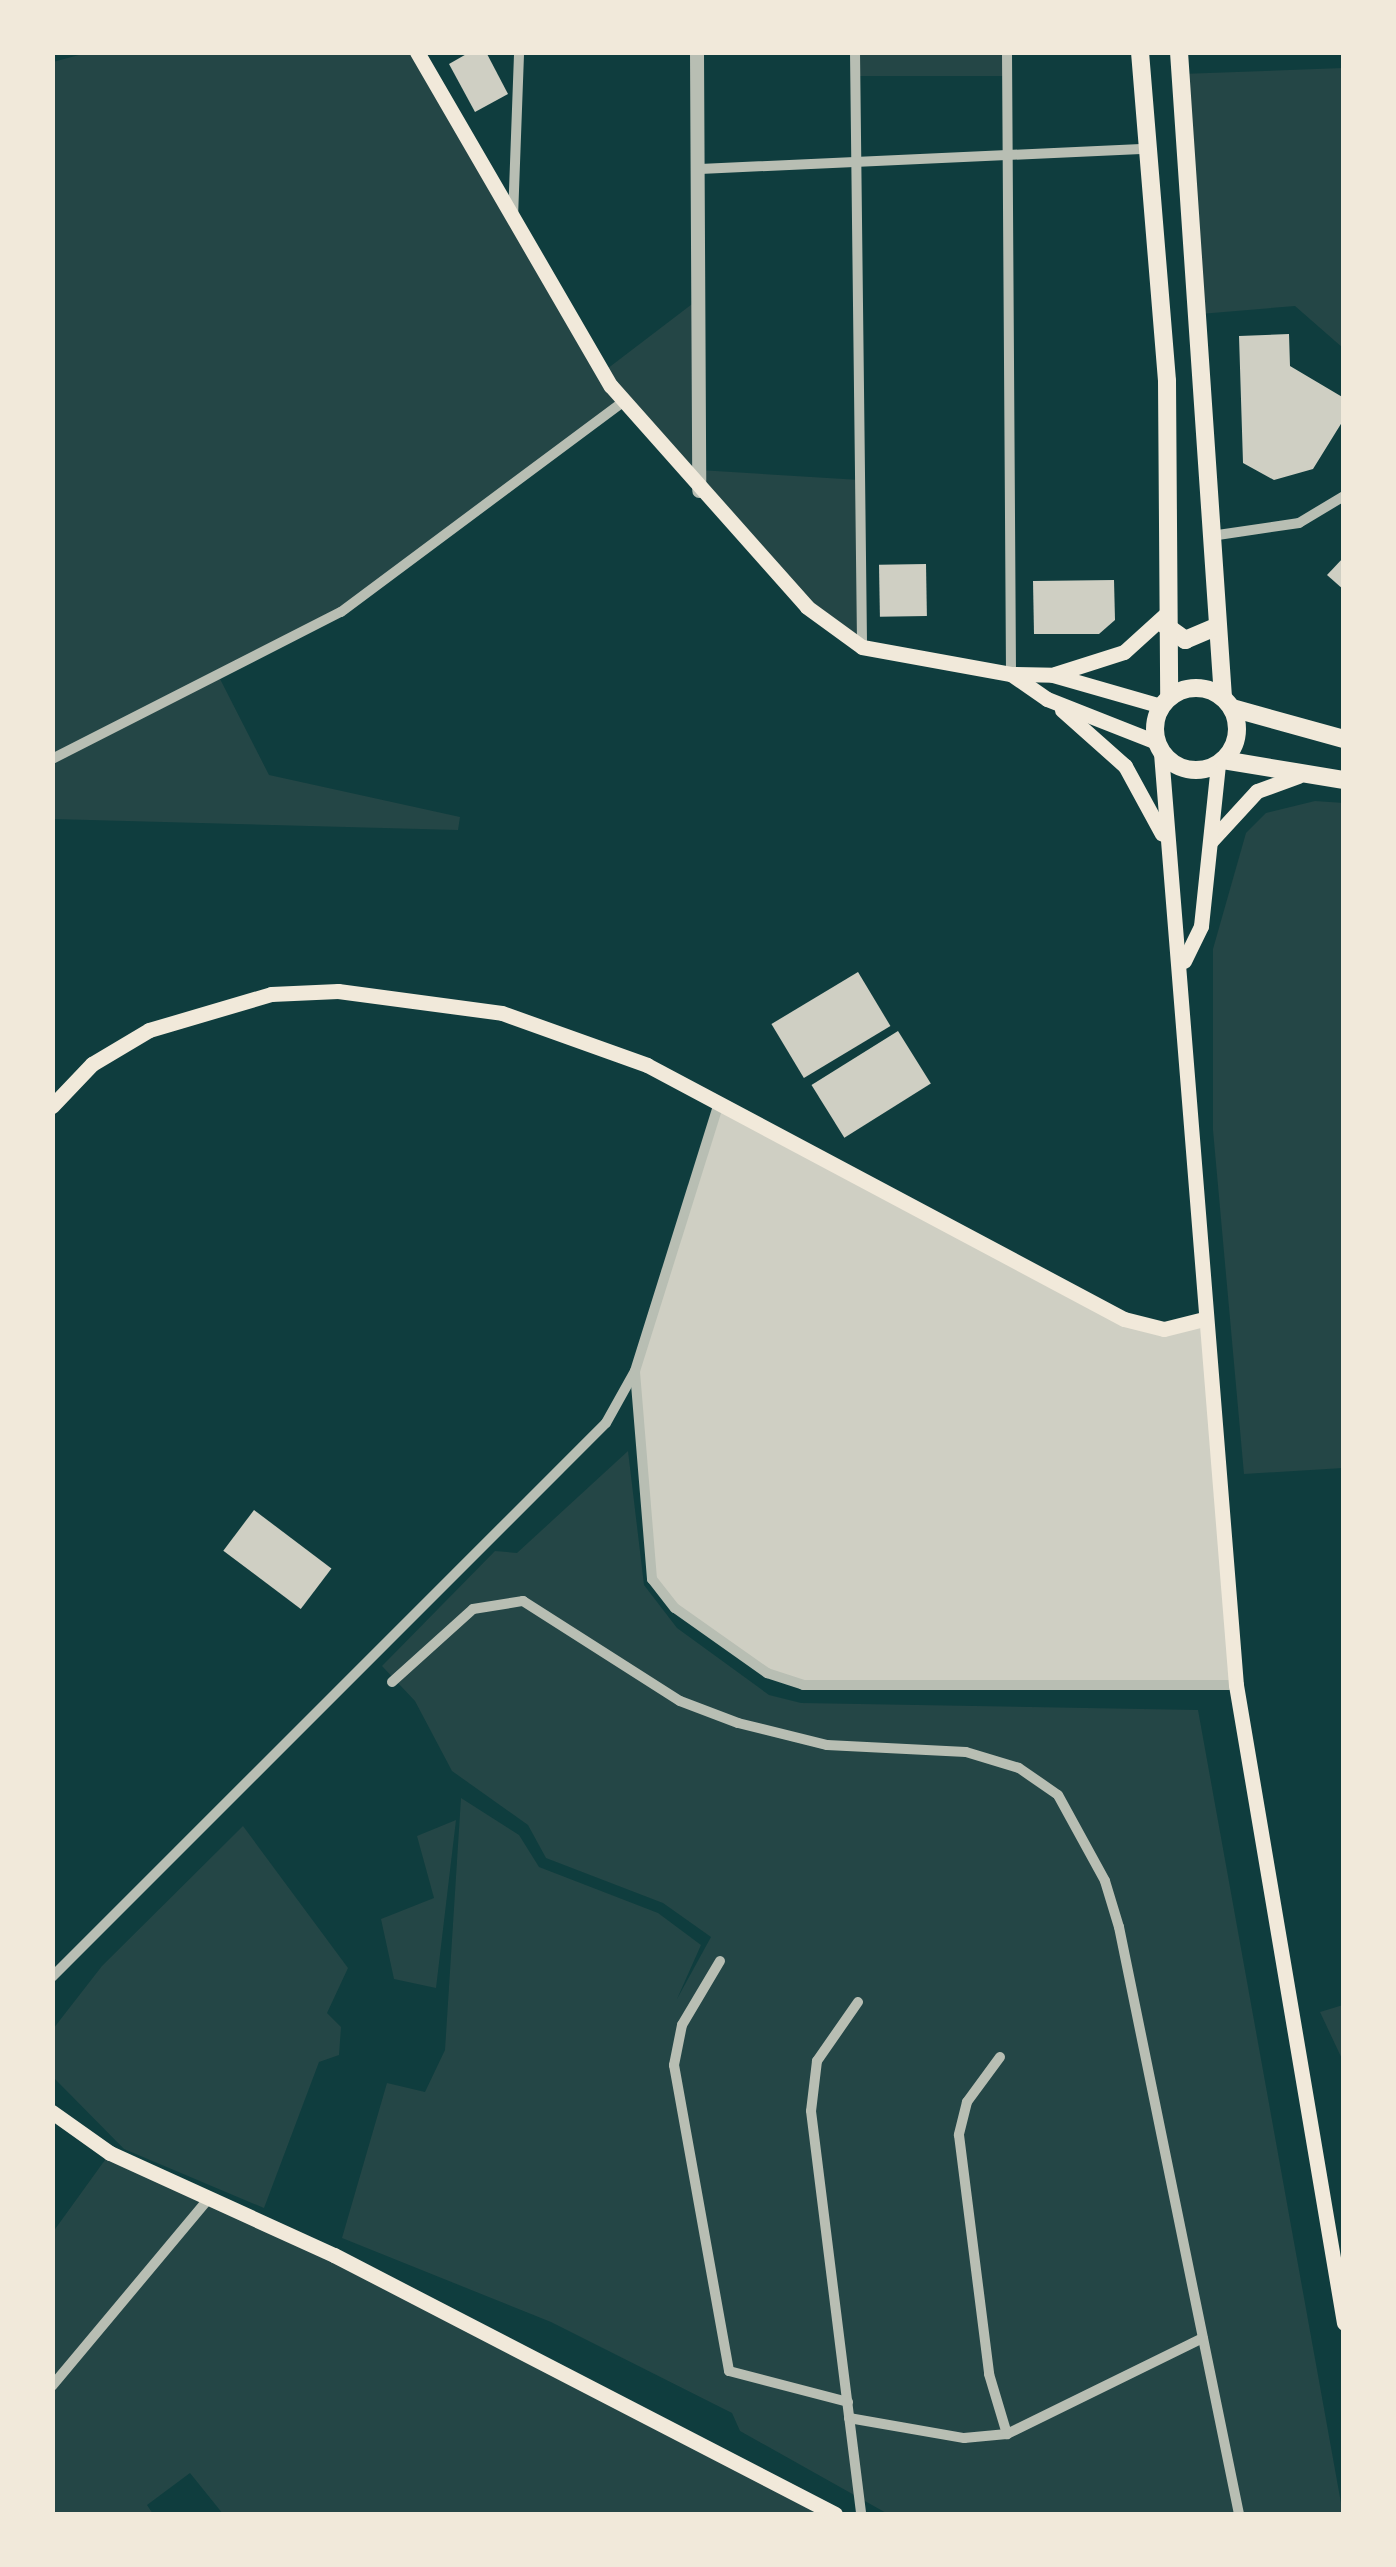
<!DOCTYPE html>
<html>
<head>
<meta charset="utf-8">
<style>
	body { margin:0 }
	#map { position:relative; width:1396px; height:2567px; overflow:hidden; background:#0f3d3e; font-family:Montserrat,sans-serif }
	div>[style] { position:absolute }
	.green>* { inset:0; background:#244646; transform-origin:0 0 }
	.building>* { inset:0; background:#cfcfc3; transform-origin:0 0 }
	.minor>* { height:10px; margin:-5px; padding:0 5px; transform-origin:5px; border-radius:5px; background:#b8beb3 }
	.tertiary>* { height:14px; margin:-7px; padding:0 7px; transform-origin:7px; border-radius:7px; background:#b8beb3 }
	.secondary>* { height:15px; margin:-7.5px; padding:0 7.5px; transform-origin:7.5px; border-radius:7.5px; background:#f1e9da }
	.primary>* { height:18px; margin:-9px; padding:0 9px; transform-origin:9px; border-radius:9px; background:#f1e9da }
	.primary>.ring { margin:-9px; padding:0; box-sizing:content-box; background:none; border:18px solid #f1e9da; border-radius:50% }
	span { translate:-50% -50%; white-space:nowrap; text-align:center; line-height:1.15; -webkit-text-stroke:8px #f1e9da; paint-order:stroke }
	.frame { position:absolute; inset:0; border:55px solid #f1e9da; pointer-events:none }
</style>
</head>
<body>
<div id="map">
	<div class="green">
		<i style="clip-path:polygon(90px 52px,417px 53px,603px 372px,700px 298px,699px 470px,860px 480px,862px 647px,807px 607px,623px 402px,341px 612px,219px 677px,269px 775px,460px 817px,458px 830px,53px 819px,53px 62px)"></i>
		<i style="left:855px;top:53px;width:152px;height:23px"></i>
		<i style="clip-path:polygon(1343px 68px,1343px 348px,1295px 306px,1200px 314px,1181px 74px)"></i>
		<i style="clip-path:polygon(1315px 801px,1344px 803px,1343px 1468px,1244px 1474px,1213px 1130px,1213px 949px,1246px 833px,1266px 813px)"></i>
		<i style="clip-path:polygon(628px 1451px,644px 1585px,677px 1628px,769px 1695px,801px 1703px,1198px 1710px,1343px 2514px,888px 2514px,740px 2431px,732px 2413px,551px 2322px,342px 2238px,387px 2083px,425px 2092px,445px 2050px,461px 1798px,519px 1835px,539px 1867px,658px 1913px,701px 1945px,677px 1999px,711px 1937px,663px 1903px,546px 1858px,528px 1825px,452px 1771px,415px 1701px,382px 1666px,495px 1551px,517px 1553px)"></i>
		<i style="clip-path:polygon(456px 1820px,436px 1988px,394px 1979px,381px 1919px,434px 1898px,417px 1836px)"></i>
		<i style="clip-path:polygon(243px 1826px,348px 1968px,327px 2013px,341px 2027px,339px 2055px,319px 2062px,264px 2208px,124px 2149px,53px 2077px,53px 2029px,102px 1966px)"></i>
		<i style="clip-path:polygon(1343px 2005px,1344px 2005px,1343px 2061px,1320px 2012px)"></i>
		<i style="clip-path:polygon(110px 2153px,259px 2219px,835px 2514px,223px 2514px,190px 2473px,147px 2505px,153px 2514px,53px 2514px,53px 2232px)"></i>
	</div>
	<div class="building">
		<i style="clip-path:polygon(470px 52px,486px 52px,508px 94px,475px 112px,449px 64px)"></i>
		<i style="clip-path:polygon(1289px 334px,1290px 366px,1344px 398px,1344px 419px,1313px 469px,1274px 480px,1243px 463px,1239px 336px)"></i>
		<i style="clip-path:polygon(1344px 557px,1344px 590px,1327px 575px)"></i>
		<i style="left:926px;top:564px;width:52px;height:47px;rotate:89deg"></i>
		<i style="clip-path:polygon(1114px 580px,1115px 620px,1099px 634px,1034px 634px,1033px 581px)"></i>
		<i style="left:858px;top:972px;width:63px;height:101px;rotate:59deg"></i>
		<i style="left:898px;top:1031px;width:62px;height:102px;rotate:58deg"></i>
		<i style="clip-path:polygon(717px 1109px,1148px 1325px,1201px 1320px,1236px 1685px,803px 1685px,767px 1673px,675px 1608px,652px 1579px,635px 1371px)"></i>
		<i style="left:254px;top:1510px;width:97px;height:51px;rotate:37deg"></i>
	</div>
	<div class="minor">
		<i style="left:855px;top:52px;width:594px;rotate:89.32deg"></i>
		<i style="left:1007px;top:52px;width:622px;rotate:89.63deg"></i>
		<i style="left:700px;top:169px;width:447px;rotate:-2.6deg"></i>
		<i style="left:513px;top:218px;width:166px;rotate:-87.9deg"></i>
		<i style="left:1211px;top:536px;width:89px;rotate:-8.4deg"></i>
		<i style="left:1299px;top:523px;width:52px;rotate:-31deg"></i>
		<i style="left:52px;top:759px;width:324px;rotate:-27deg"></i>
		<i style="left:341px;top:612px;width:352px;rotate:-36.7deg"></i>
		<i style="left:635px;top:1372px;width:208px;rotate:85.3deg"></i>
		<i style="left:652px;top:1579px;width:37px;rotate:52deg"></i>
		<i style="left:675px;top:1608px;width:113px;rotate:35.2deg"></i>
		<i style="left:767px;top:1673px;width:38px;rotate:18deg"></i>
		<i style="left:803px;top:1685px;width:433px"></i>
		<i style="left:392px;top:1682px;width:109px;rotate:-42deg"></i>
		<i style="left:473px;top:1609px;width:51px;rotate:-9.1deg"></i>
		<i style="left:523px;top:1601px;width:186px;rotate:32.5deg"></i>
		<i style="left:680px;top:1701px;width:62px;rotate:20.8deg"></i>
		<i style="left:738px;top:1723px;width:92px;rotate:13.9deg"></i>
		<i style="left:827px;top:1745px;width:139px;rotate:2.9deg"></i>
		<i style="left:966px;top:1752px;width:55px;rotate:16.8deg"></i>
		<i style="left:1019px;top:1768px;width:47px;rotate:34.7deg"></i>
		<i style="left:1058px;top:1795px;width:98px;rotate:61.3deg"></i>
		<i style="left:1105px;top:1881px;width:48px;rotate:73.1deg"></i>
		<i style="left:1119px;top:1927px;width:599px;rotate:78.45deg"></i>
		<i style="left:720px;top:1961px;width:74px;rotate:120.7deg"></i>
		<i style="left:682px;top:2025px;width:41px;rotate:101.3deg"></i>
		<i style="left:674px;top:2065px;width:311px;rotate:79.8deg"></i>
		<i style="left:729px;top:2371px;width:123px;rotate:14.6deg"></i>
		<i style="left:52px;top:1977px;width:783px;rotate:-45deg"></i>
		<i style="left:606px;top:1423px;width:60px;rotate:-60.9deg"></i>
		<i style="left:635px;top:1371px;width:275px;rotate:-72.6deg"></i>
		<i style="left:858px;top:2002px;width:72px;rotate:124.8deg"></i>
		<i style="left:817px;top:2061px;width:50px;rotate:96.8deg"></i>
		<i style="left:811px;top:2111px;width:406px;rotate:82.9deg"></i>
		<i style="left:1000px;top:2057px;width:56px;rotate:126.3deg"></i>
		<i style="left:967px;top:2102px;width:34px;rotate:104deg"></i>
		<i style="left:959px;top:2135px;width:241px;rotate:82.8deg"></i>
		<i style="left:989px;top:2374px;width:63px;rotate:73.3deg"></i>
		<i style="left:52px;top:2386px;width:246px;rotate:-50.1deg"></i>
		<i style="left:849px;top:2418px;width:117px;rotate:9.9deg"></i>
		<i style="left:964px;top:2438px;width:43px;rotate:-5.3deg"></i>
		<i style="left:1007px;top:2434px;width:218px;rotate:-26.1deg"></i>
	</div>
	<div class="tertiary">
		<i style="left:697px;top:52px;width:439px;rotate:89.7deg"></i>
	</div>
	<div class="secondary">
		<i style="left:417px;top:52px;width:386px;rotate:59.9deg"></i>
		<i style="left:611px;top:386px;width:295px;rotate:48.4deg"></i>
		<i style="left:807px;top:607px;width:68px;rotate:36deg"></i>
		<i style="left:862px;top:647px;width:151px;rotate:10.3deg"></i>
		<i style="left:1011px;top:674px;width:44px;rotate:34.8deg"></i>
		<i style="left:1047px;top:699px;width:117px;rotate:21.5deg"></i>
		<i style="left:1014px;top:674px;width:39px;rotate:1deg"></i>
		<i style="left:1053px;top:675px;width:112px;rotate:16deg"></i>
		<i style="left:1055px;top:674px;width:72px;rotate:-17.7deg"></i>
		<i style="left:1124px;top:652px;width:58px;rotate:-42.2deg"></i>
		<i style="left:1062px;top:710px;width:84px;rotate:41.6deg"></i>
		<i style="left:1125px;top:766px;width:77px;rotate:61.4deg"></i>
		<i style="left:1161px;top:753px;width:935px;rotate:85.4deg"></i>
		<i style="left:1236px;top:1685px;width:647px;rotate:80.39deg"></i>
		<i style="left:1211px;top:841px;width:68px;rotate:-47.4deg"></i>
		<i style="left:1257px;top:791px;width:44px;rotate:-20.1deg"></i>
		<i style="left:1184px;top:961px;width:39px;rotate:-64deg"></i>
		<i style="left:1201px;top:926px;width:163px;rotate:-84deg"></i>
		<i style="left:52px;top:1106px;width:58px;rotate:-46.4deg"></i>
		<i style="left:92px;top:1064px;width:66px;rotate:-30.8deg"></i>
		<i style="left:149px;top:1030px;width:127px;rotate:-16.4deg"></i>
		<i style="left:271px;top:994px;width:67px;rotate:-2.6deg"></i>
		<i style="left:338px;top:991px;width:165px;rotate:7.6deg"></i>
		<i style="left:502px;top:1013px;width:154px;rotate:19.7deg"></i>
		<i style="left:647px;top:1065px;width:540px;rotate:28.04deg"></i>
		<i style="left:1124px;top:1319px;width:41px;rotate:14deg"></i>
		<i style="left:1164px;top:1329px;width:38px;rotate:-14deg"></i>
		<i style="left:52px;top:2112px;width:71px;rotate:35.3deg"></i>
		<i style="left:110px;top:2153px;width:246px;rotate:24.5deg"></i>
		<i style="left:334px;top:2255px;width:564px;rotate:27.34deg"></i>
	</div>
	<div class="primary">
		<i style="left:1140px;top:52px;width:330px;rotate:85.3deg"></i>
		<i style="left:1167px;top:381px;width:316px;rotate:89.6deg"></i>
		<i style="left:1179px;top:52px;width:646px;rotate:86.1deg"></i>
		<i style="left:1166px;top:626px;width:24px;rotate:36deg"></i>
		<i style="left:1185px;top:640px;width:34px;rotate:-23deg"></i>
		<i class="ring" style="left:1155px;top:688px;width:64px;height:64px"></i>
		<i style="left:1232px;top:708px;width:116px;rotate:15.5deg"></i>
		<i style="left:1223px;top:760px;width:123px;rotate:9.4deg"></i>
	</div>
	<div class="frame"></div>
</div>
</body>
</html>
